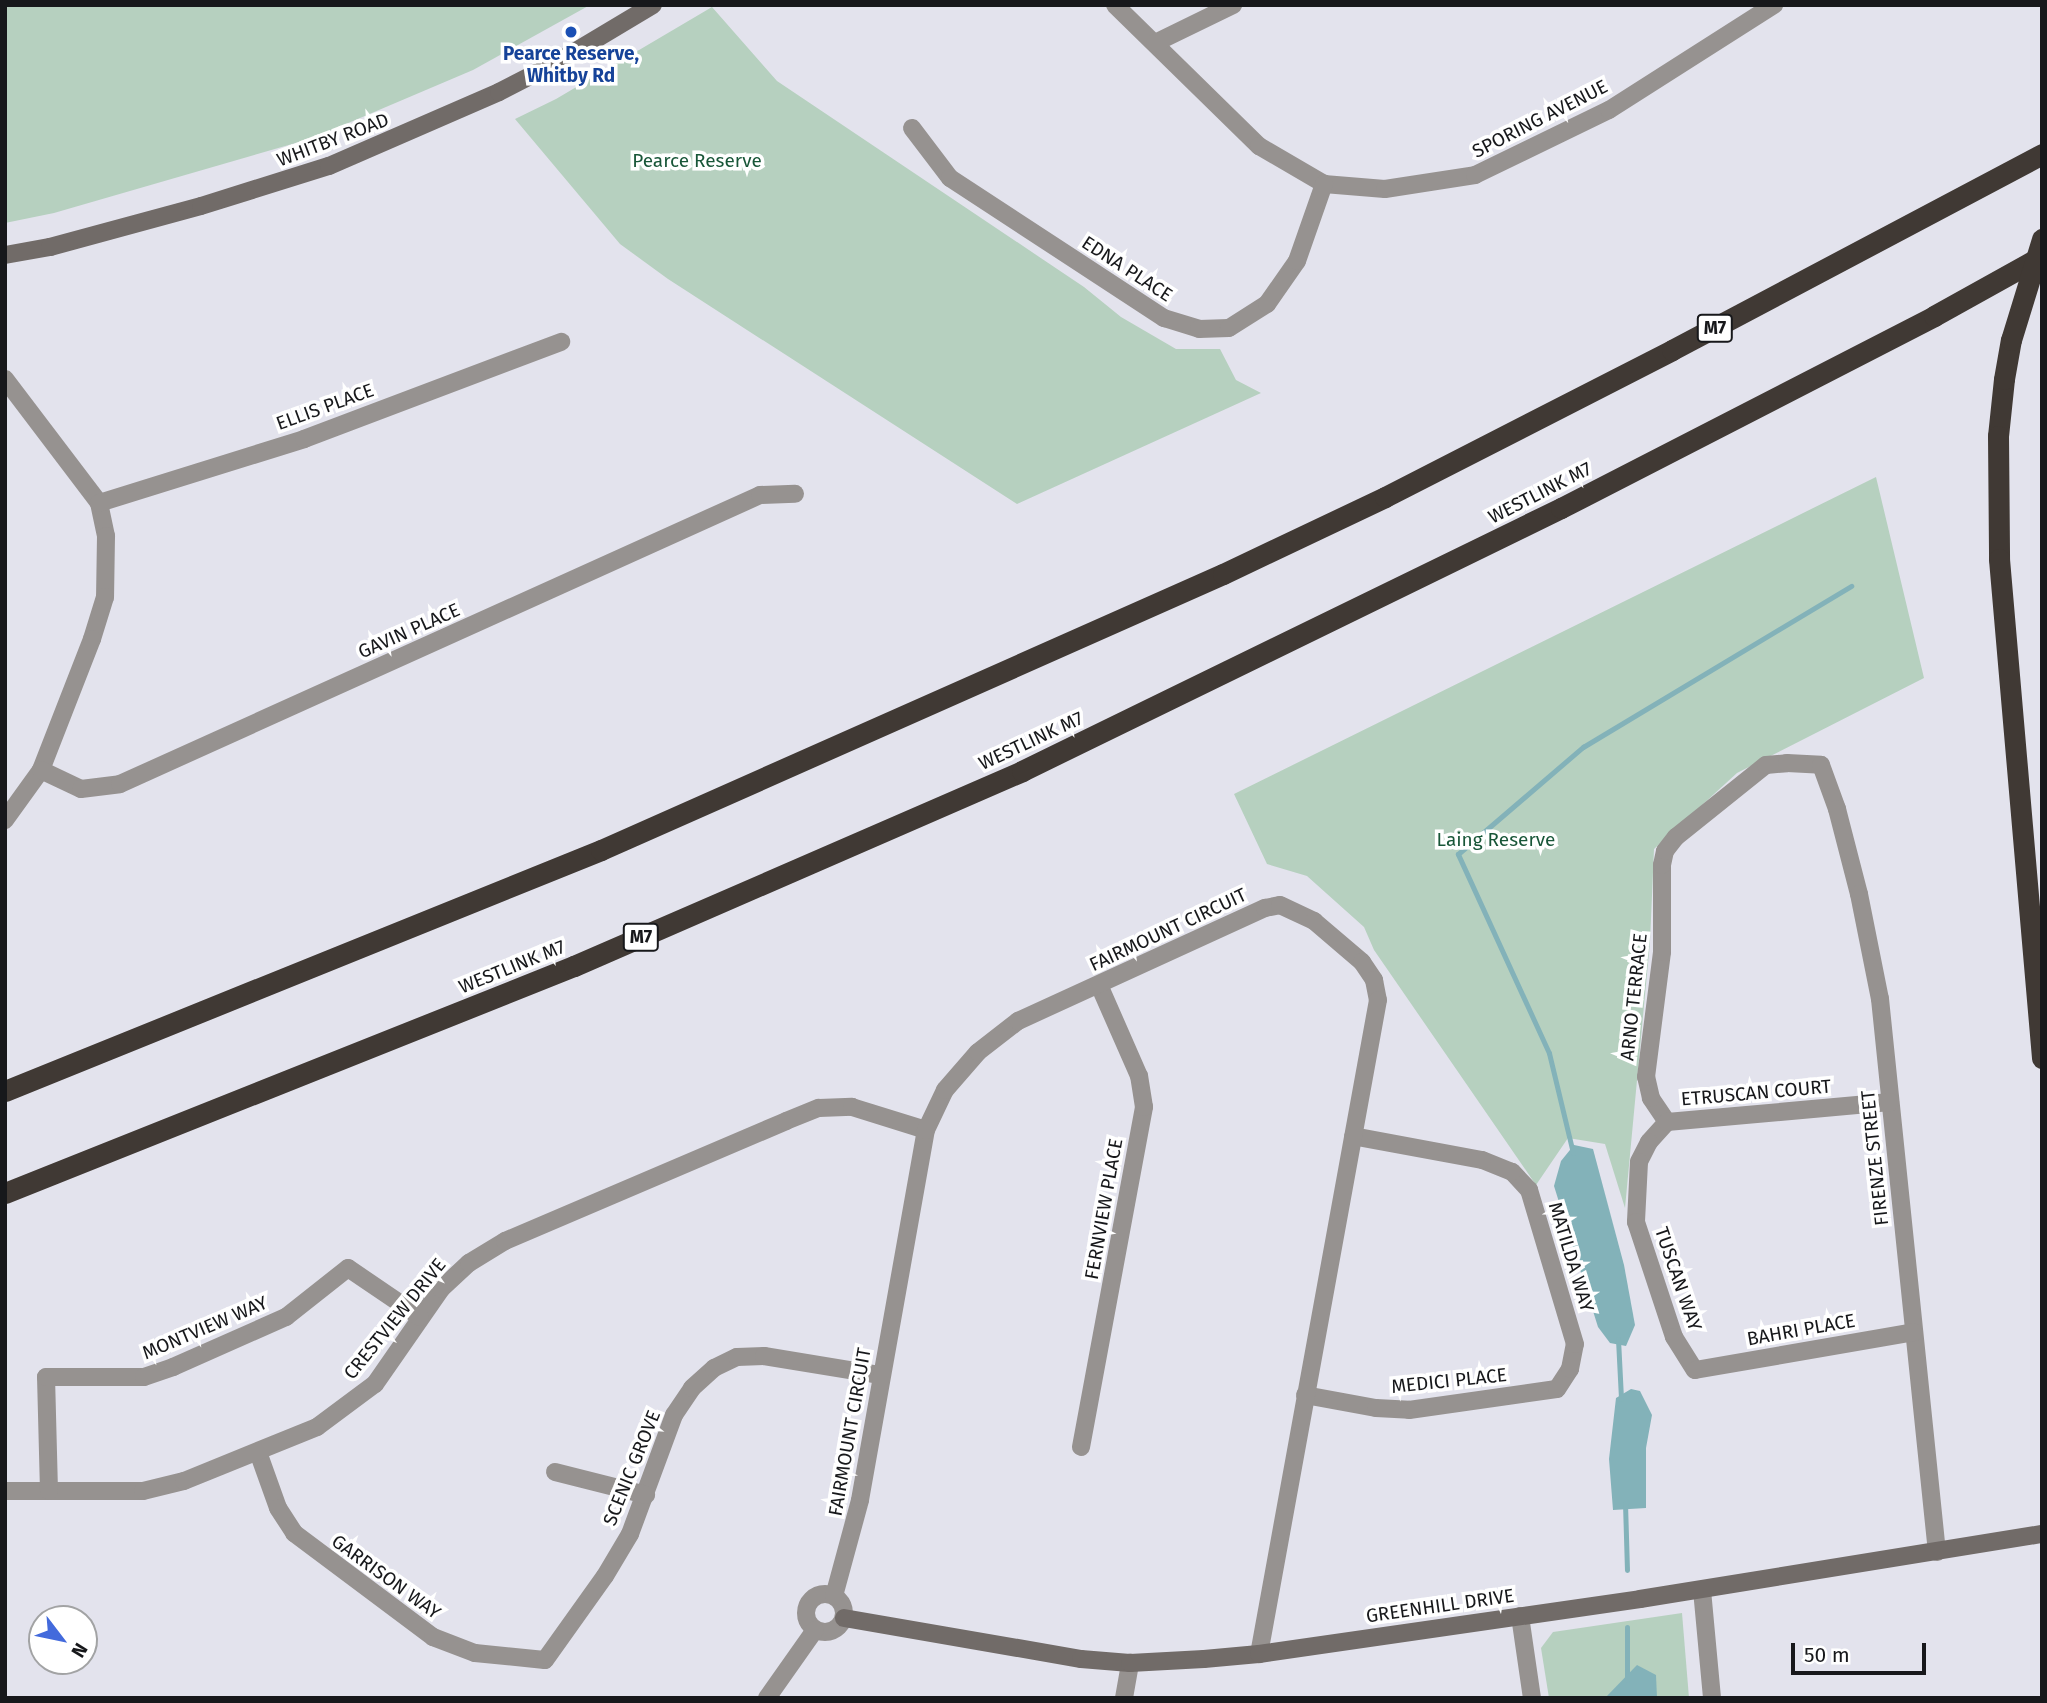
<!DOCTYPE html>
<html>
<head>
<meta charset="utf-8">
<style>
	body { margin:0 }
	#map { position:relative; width:2047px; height:1703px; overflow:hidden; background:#e3e3ed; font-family:"Fira Sans",sans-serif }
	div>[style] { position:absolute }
	.green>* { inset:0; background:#b6d0bf }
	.water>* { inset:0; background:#83b2b9 }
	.stream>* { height:5px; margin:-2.5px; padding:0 2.5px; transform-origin:2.5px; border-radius:2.5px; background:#83b2b9 }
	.street>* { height:18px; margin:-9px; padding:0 9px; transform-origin:9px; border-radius:9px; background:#969290 }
	.street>.ring { margin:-9px; padding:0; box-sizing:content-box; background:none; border:18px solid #969290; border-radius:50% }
	.secondary>* { height:18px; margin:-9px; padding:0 9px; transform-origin:9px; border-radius:9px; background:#716b68 }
	.highway>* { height:21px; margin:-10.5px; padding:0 10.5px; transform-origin:10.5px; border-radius:10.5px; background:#403934 }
	.highway-bridge>* { height:21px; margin:-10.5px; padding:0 10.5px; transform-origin:10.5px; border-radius:10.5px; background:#403934 }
	.dots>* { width:19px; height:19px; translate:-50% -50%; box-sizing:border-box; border:4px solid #fff; border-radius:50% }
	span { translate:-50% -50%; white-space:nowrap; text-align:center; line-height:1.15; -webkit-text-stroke:7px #fff; paint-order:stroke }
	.shield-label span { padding:2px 5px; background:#fff; border:2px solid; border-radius:5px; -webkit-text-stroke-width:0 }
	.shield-label { font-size:18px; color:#17181b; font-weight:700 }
	.transit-label { font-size:19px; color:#164399; font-weight:700 }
	.street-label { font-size:19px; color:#17181b }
	.park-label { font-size:19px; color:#185638 }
	.frame { position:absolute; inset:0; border:7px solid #17181b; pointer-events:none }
	.north { position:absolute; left:28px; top:1605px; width:70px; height:70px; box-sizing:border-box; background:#fff; border:2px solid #a2a3a4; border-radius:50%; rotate:122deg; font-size:19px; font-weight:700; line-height:28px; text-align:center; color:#17181b }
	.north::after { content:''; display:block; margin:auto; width:24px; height:32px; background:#436adc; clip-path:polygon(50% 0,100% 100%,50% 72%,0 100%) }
	.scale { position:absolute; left:1791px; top:1643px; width:135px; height:32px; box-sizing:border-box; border:4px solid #17181b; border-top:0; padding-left:9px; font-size:21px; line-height:24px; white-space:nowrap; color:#17181b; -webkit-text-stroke:5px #fff; paint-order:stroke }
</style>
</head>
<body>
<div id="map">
	<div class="green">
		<i style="clip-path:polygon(5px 5px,590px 5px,473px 70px,313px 138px,54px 213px,5px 223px)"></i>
		<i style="clip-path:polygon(712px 7px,777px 81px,1084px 287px,1121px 317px,1176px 349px,1220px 349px,1236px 380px,1261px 393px,1017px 504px,668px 279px,620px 244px,515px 119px,556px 99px)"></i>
		<i style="clip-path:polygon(1876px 477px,1924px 678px,1737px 773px,1654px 849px,1650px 942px,1625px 1208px,1605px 1144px,1568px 1138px,1536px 1185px,1374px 950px,1364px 927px,1307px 876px,1267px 864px,1234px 794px)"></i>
		<i style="clip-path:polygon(1682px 1613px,1689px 1698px,1549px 1698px,1541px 1648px,1553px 1632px)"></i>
	</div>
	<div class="water">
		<i style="clip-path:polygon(1574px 1145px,1593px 1149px,1624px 1265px,1635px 1325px,1626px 1346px,1610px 1343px,1598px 1327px,1554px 1186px,1561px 1161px)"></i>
		<i style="clip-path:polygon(1631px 1389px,1640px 1391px,1652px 1415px,1646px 1448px,1646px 1508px,1613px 1510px,1609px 1459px,1616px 1398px)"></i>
		<i style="clip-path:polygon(1637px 1665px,1656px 1675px,1657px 1698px,1605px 1698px)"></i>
	</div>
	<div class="stream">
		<i style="left:1573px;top:1153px;width:103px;rotate:-103.5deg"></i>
		<i style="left:1549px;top:1053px;width:219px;rotate:-114.6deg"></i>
		<i style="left:1458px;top:854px;width:165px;rotate:-40.6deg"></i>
		<i style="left:1583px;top:747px;width:313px;rotate:-31deg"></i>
		<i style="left:1618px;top:1339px;width:60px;rotate:87.1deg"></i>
		<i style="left:1625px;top:1503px;width:67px;rotate:88.3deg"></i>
		<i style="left:1627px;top:1680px;width:53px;rotate:-90deg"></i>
	</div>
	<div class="street">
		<i style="left:1115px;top:5px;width:202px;rotate:44.4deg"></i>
		<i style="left:1259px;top:146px;width:75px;rotate:30.3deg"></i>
		<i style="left:1324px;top:184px;width:61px;rotate:4.7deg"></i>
		<i style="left:1385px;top:189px;width:91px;rotate:-8.8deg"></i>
		<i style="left:1475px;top:175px;width:149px;rotate:-25.9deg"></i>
		<i style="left:1609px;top:110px;width:196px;rotate:-32.5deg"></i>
		<i style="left:1155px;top:43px;width:87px;rotate:-26deg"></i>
		<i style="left:912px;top:128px;width:63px;rotate:52.8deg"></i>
		<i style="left:950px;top:178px;width:256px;rotate:33.2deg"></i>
		<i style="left:1164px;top:318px;width:37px;rotate:17deg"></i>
		<i style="left:1199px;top:329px;width:30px;rotate:-2deg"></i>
		<i style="left:1229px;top:328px;width:45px;rotate:-32.3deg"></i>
		<i style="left:1267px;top:304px;width:52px;rotate:-55.1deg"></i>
		<i style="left:1297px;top:261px;width:82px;rotate:-70.7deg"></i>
		<i style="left:5px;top:379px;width:156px;rotate:52.8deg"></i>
		<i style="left:99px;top:503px;width:34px;rotate:78deg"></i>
		<i style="left:106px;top:536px;width:61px;rotate:90.9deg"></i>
		<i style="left:105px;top:597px;width:44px;rotate:107.2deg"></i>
		<i style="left:92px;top:639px;width:141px;rotate:111.3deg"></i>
		<i style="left:41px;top:770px;width:62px;rotate:125.8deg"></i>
		<i style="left:99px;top:503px;width:215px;rotate:-17.3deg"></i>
		<i style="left:304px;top:439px;width:275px;rotate:-20.7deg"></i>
		<i style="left:41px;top:770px;width:44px;rotate:25.4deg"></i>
		<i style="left:81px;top:789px;width:39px;rotate:-7deg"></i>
		<i style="left:120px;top:784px;width:702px;rotate:-24.3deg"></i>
		<i style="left:760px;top:495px;width:35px;rotate:-2deg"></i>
		<i style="left:1667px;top:1122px;width:29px;rotate:-124deg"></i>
		<i style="left:1651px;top:1098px;width:22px;rotate:-103deg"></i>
		<i style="left:1646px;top:1077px;width:126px;rotate:-82.7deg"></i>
		<i style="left:1662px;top:952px;width:87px;rotate:-90deg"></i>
		<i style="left:1662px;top:865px;width:14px;rotate:-78deg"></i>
		<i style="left:1665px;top:851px;width:18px;rotate:-52deg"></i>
		<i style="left:1676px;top:837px;width:115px;rotate:-38.7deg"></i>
		<i style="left:1766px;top:765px;width:21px;rotate:-5deg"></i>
		<i style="left:1787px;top:763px;width:34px;rotate:3deg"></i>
		<i style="left:1821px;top:765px;width:47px;rotate:70deg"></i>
		<i style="left:1837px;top:809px;width:88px;rotate:75.5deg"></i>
		<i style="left:1859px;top:894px;width:107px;rotate:78.7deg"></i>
		<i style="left:1880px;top:999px;width:556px;rotate:84.12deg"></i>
		<i style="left:1667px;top:1122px;width:27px;rotate:132deg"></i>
		<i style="left:1649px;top:1142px;width:22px;rotate:117deg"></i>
		<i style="left:1639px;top:1162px;width:60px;rotate:92.9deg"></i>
		<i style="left:1636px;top:1222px;width:121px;rotate:71.7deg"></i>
		<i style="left:1674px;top:1337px;width:39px;rotate:58deg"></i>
		<i style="left:1695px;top:1370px;width:222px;rotate:-9.8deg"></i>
		<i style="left:1667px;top:1122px;width:224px;rotate:-5.1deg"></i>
		<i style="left:1305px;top:1395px;width:72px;rotate:10.4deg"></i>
		<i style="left:1376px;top:1408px;width:33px;rotate:3deg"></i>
		<i style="left:1409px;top:1410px;width:149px;rotate:-8.1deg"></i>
		<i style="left:1557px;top:1389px;width:24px;rotate:-57deg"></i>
		<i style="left:1570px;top:1369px;width:25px;rotate:-79deg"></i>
		<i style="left:1575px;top:1344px;width:161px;rotate:-106.6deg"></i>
		<i style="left:1529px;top:1190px;width:25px;rotate:-133deg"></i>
		<i style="left:1512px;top:1172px;width:32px;rotate:-158deg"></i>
		<i style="left:1482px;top:1160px;width:131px;rotate:-169.5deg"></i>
		<i style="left:1081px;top:1447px;width:346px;rotate:-79.5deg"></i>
		<i style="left:1144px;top:1107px;width:31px;rotate:-99deg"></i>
		<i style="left:1139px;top:1076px;width:99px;rotate:-113.7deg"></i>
		<i style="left:258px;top:1452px;width:59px;rotate:70.3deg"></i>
		<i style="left:278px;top:1508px;width:30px;rotate:57deg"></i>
		<i style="left:294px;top:1533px;width:174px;rotate:36.8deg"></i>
		<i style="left:433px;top:1637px;width:45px;rotate:20.9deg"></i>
		<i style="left:475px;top:1653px;width:70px;rotate:5.7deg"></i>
		<i style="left:545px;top:1660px;width:103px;rotate:-54.5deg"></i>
		<i style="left:605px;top:1576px;width:49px;rotate:-59.2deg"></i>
		<i style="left:630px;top:1534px;width:127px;rotate:-69.7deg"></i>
		<i style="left:674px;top:1415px;width:32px;rotate:-56deg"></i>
		<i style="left:692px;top:1388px;width:30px;rotate:-42deg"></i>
		<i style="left:714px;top:1368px;width:25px;rotate:-26deg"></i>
		<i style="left:737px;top:1357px;width:27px;rotate:-2deg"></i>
		<i style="left:764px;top:1356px;width:118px;rotate:9.3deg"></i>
		<i style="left:555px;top:1472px;width:94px;rotate:14.2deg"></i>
		<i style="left:5px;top:1491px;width:138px"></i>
		<i style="left:143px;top:1491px;width:42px;rotate:-13.7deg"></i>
		<i style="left:184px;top:1481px;width:144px;rotate:-22.1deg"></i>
		<i style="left:317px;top:1427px;width:72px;rotate:-36.6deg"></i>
		<i style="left:375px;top:1384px;width:116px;rotate:-55.2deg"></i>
		<i style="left:441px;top:1289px;width:38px;rotate:-43deg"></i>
		<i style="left:469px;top:1263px;width:42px;rotate:-31.4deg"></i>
		<i style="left:505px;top:1241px;width:306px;rotate:-23.1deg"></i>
		<i style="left:786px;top:1121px;width:35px;rotate:-22deg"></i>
		<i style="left:819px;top:1108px;width:33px;rotate:-2deg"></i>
		<i style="left:852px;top:1107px;width:77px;rotate:17.3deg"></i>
		<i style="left:49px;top:1491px;width:114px;rotate:-91.5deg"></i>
		<i style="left:46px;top:1377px;width:98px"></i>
		<i style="left:144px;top:1377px;width:31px;rotate:-19deg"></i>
		<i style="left:173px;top:1367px;width:124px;rotate:-23.9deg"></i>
		<i style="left:286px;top:1317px;width:79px;rotate:-38.3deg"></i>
		<i style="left:348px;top:1268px;width:87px;rotate:34.2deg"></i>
		<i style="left:1702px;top:1590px;width:108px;rotate:84.7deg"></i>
		<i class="ring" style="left:806px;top:1594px;width:20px;height:20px"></i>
		<i style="left:834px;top:1596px;width:99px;rotate:-74.8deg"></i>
		<i style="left:860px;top:1500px;width:376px;rotate:-79.9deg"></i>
		<i style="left:926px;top:1130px;width:44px;rotate:-64.6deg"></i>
		<i style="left:945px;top:1090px;width:50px;rotate:-49deg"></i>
		<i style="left:978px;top:1052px;width:51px;rotate:-37.8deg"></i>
		<i style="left:1018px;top:1021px;width:272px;rotate:-24.6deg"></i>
		<i style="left:1265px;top:908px;width:15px;rotate:-11deg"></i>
		<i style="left:1280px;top:905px;width:38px;rotate:25deg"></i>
		<i style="left:1314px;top:921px;width:63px;rotate:40.5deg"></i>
		<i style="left:1362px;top:962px;width:22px;rotate:56deg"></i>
		<i style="left:1374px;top:980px;width:20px;rotate:79deg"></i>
		<i style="left:1378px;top:1000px;width:665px;rotate:100.31deg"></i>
		<i style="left:1520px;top:1616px;width:83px;rotate:81.7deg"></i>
		<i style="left:767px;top:1698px;width:83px;rotate:-54.8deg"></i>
		<i style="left:1124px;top:1698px;width:36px;rotate:-80deg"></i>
	</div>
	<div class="secondary">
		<i style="left:5px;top:255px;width:46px;rotate:-10.1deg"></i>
		<i style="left:50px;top:247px;width:156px;rotate:-15.2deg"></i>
		<i style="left:201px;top:206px;width:134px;rotate:-17.4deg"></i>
		<i style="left:329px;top:166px;width:185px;rotate:-23.5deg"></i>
		<i style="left:499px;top:92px;width:70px;rotate:-27.3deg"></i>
		<i style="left:561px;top:60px;width:107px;rotate:-30.9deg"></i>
		<i style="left:844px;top:1618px;width:241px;rotate:9.8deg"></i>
		<i style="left:1081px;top:1659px;width:49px;rotate:4.7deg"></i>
		<i style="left:1130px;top:1663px;width:74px;rotate:-3.1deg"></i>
		<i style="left:1204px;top:1659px;width:55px;rotate:-5.2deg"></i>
		<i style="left:1259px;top:1654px;width:385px;rotate:-8.2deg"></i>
		<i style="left:1640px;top:1599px;width:407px;rotate:-9.2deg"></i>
	</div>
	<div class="highway">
		<i style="left:2004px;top:379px;width:57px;rotate:96deg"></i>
		<i style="left:1998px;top:436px;width:123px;rotate:89.5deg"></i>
		<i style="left:1999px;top:559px;width:501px;rotate:85.07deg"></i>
		<i style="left:5px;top:1091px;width:643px;rotate:-22.02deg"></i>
		<i style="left:601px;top:850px;width:680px;rotate:-23.93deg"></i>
		<i style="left:1223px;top:574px;width:179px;rotate:-25.4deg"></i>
		<i style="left:1385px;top:497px;width:322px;rotate:-27.1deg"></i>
		<i style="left:1672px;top:350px;width:419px;rotate:-27.9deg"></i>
		<i style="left:5px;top:1193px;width:613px;rotate:-21.75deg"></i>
		<i style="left:574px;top:966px;width:489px;rotate:-23.5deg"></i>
		<i style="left:1022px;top:771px;width:600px;rotate:-26.01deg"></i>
		<i style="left:1561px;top:508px;width:420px;rotate:-27.2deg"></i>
		<i style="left:1934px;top:316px;width:124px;rotate:-29.1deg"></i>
	</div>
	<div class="highway-bridge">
		<i style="left:2004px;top:379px;width:40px;rotate:-80deg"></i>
		<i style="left:2011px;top:340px;width:106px;rotate:-72.9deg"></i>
	</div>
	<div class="dots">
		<i style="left:571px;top:32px;background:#1a4fb4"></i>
	</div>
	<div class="shield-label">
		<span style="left:1715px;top:328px">M7</span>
		<span style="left:641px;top:937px">M7</span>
	</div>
	<div class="transit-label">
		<span style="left:571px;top:65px">Pearce Reserve,<br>Whitby Rd</span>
	</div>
	<div class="street-label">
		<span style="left:1540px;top:119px;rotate:-27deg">SPORING AVENUE</span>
		<span style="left:333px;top:140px;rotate:-21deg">WHITBY ROAD</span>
		<span style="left:1127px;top:269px;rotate:33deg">EDNA PLACE</span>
		<span style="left:325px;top:407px;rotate:-20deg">ELLIS PLACE</span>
		<span style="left:1540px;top:493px;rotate:-27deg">WESTLINK M7</span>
		<span style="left:409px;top:631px;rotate:-24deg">GAVIN PLACE</span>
		<span style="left:1031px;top:741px;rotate:-25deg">WESTLINK M7</span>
		<span style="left:1168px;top:930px;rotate:-25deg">FAIRMOUNT CIRCUIT</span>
		<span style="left:512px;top:967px;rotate:-22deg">WESTLINK M7</span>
		<span style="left:1634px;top:997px;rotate:-84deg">ARNO TERRACE</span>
		<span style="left:1756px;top:1093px;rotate:-5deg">ETRUSCAN COURT</span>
		<span style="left:1875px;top:1158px;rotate:-96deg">FIRENZE STREET</span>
		<span style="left:1104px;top:1209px;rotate:-80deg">FERNVIEW PLACE</span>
		<span style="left:1571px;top:1257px;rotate:73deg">MATILDA WAY</span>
		<span style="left:1678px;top:1279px;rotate:71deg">TUSCAN WAY</span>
		<span style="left:395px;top:1319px;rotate:-51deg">CRESTVIEW DRIVE</span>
		<span style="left:205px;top:1328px;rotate:-23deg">MONTVIEW WAY</span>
		<span style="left:1801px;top:1330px;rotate:-10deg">BAHRI PLACE</span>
		<span style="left:1449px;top:1381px;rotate:-6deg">MEDICI PLACE</span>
		<span style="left:850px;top:1432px;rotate:-80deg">FAIRMOUNT CIRCUIT</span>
		<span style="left:632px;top:1468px;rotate:-68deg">SCENIC GROVE</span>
		<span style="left:386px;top:1577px;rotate:36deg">GARRISON WAY</span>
		<span style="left:1440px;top:1606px;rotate:-8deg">GREENHILL DRIVE</span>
	</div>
	<div class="park-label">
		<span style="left:697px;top:161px">Pearce Reserve</span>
		<span style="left:1496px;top:840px">Laing Reserve</span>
	</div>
	<div class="frame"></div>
	<div class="north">N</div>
	<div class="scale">50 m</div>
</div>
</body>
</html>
